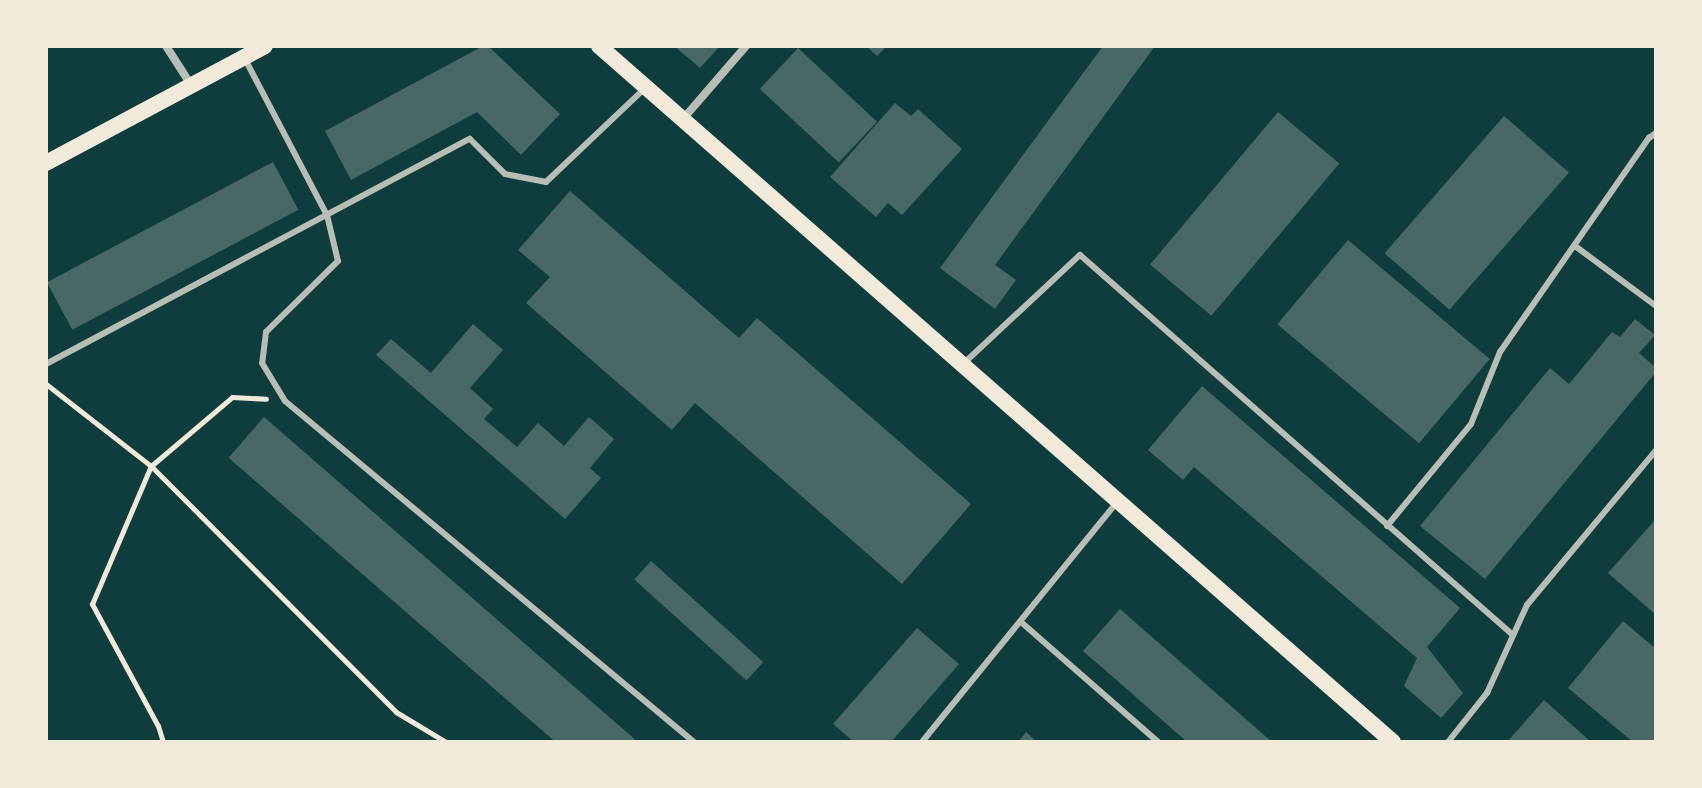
<!DOCTYPE html>
<html>
<head>
<meta charset="utf-8">
<style>
	body { margin:0 }
	#map { position:relative; width:1702px; height:788px; overflow:hidden; background:#0f3d3e; font-family:Helvetica,sans-serif }
	div>[style] { position:absolute }
	.building>* { inset:0; background:#486865; transform-origin:0 0 }
	.path>* { height:5px; margin:-2.5px; padding:0 2.5px; transform-origin:2.5px; border-radius:2.5px; background:#f1e9da }
	.service>* { height:6px; margin:-3px; padding:0 3px; transform-origin:3px; border-radius:3px; background:#b8beb3 }
	.minor>* { height:8px; margin:-4px; padding:0 4px; transform-origin:4px; border-radius:4px; background:#b8beb3 }
	.secondary>* { height:16px; margin:-8px; padding:0 8px; transform-origin:8px; border-radius:8px; background:#f1e9da }
	span { translate:-50% -50%; white-space:nowrap; text-align:center; line-height:1.15; -webkit-text-stroke:6px #f1e9da; paint-order:stroke }
	.frame { position:absolute; inset:0; border:48px solid #f1e9da; pointer-events:none }
</style>
</head>
<body>
<div id="map">
	<div class="building">
		<i style="clip-path:polygon(483px 46px,488px 46px,560px 114px,521px 155px,477px 112px,351px 180px,325px 131px)"></i>
		<i style="clip-path:polygon(674px 46px,720px 46px,700px 68px)"></i>
		<i style="clip-path:polygon(866px 46px,887px 46px,877px 56px)"></i>
		<i style="clip-path:polygon(1103px 46px,1155px 46px,995px 265px,1016px 280px,995px 309px,940px 268px)"></i>
		<i style="left:798px;top:48px;width:108px;height:56px;rotate:43deg"></i>
		<i style="clip-path:polygon(895px 103px,911px 116px,918px 109px,962px 149px,902px 215px,888px 203px,876px 217px,830px 177px)"></i>
		<i style="left:1278px;top:112px;width:80px;height:199px;rotate:40deg"></i>
		<i style="left:1504px;top:116px;width:86px;height:182px;rotate:41deg"></i>
		<i style="left:273px;top:162px;width:54px;height:256px;rotate:62deg"></i>
		<i style="clip-path:polygon(570px 191px,739px 338px,757px 318px,971px 504px,902px 584px,695px 403px,672px 430px,526px 303px,550px 277px,518px 250px)"></i>
		<i style="left:1348px;top:240px;width:185px;height:110px;rotate:40deg"></i>
		<i style="clip-path:polygon(1635px 319px,1655px 335px,1639px 353px,1656px 368px,1656px 372px,1485px 579px,1420px 526px,1550px 368px,1569px 384px,1612px 332px,1620px 337px)"></i>
		<i style="clip-path:polygon(473px 324px,503px 350px,470px 388px,493px 409px,484px 419px,517px 447px,538px 423px,564px 446px,589px 417px,614px 439px,590px 468px,601px 478px,565px 519px,376px 355px,391px 339px,431px 373px)"></i>
		<i style="clip-path:polygon(1202px 386px,1460px 608px,1427px 647px,1463px 693px,1441px 718px,1404px 686px,1417px 658px,1194px 467px,1183px 480px,1148px 450px)"></i>
		<i style="left:264px;top:417px;width:491px;height:54px;rotate:41deg"></i>
		<i style="clip-path:polygon(1656px 519px,1656px 615px,1608px 573px)"></i>
		<i style="left:651px;top:561px;width:151px;height:25px;rotate:42deg"></i>
		<i style="clip-path:polygon(1120px 609px,1272px 742px,1187px 742px,1121px 684px,1083px 651px)"></i>
		<i style="clip-path:polygon(1623px 621px,1656px 649px,1656px 742px,1633px 742px,1568px 688px)"></i>
		<i style="clip-path:polygon(917px 628px,959px 664px,891px 742px,854px 742px,833px 724px)"></i>
		<i style="clip-path:polygon(1544px 700px,1591px 742px,1507px 742px)"></i>
		<i style="clip-path:polygon(1026px 732px,1037px 742px,1018px 742px)"></i>
	</div>
	<div class="path">
		<i style="left:46px;top:384px;width:133px;rotate:38deg"></i>
		<i style="left:151px;top:466px;width:347px;rotate:45.1deg"></i>
		<i style="left:396px;top:712px;width:58px;rotate:31deg"></i>
		<i style="left:163px;top:742px;width:17px;rotate:-107deg"></i>
		<i style="left:158px;top:726px;width:139px;rotate:-118.4deg"></i>
		<i style="left:92px;top:604px;width:150px;rotate:-66.9deg"></i>
		<i style="left:151px;top:466px;width:106px;rotate:-40.4deg"></i>
		<i style="left:232px;top:397px;width:34px;rotate:3deg"></i>
	</div>
	<div class="service">
		<i style="left:245px;top:59px;width:176px;rotate:62.3deg"></i>
		<i style="left:327px;top:215px;width:47px;rotate:76.6deg"></i>
		<i style="left:338px;top:261px;width:101px;rotate:135.4deg"></i>
		<i style="left:266px;top:332px;width:31px;rotate:97deg"></i>
		<i style="left:262px;top:363px;width:44px;rotate:58.8deg"></i>
		<i style="left:285px;top:401px;width:533px;rotate:39.82deg"></i>
		<i style="left:1575px;top:246px;width:101px;rotate:36.5deg"></i>
		<i style="left:46px;top:364px;width:480px;rotate:-28deg"></i>
		<i style="left:470px;top:139px;width:49px;rotate:45deg"></i>
		<i style="left:505px;top:174px;width:42px;rotate:11deg"></i>
		<i style="left:546px;top:182px;width:135px;rotate:-43.5deg"></i>
		<i style="left:963px;top:364px;width:160px;rotate:-43deg"></i>
		<i style="left:1080px;top:255px;width:576px;rotate:41.27deg"></i>
		<i style="left:1387px;top:526px;width:132px;rotate:-50.5deg"></i>
		<i style="left:1471px;top:424px;width:78px;rotate:-68.1deg"></i>
		<i style="left:1500px;top:352px;width:261px;rotate:-55.2deg"></i>
		<i style="left:1649px;top:138px;width:9px;rotate:-36deg"></i>
		<i style="left:1021px;top:622px;width:182px;rotate:41.2deg"></i>
		<i style="left:922px;top:742px;width:309px;rotate:-50.9deg"></i>
		<i style="left:1448px;top:742px;width:63px;rotate:-51.5deg"></i>
		<i style="left:1487px;top:693px;width:97px;rotate:-65.6deg"></i>
		<i style="left:1527px;top:605px;width:202px;rotate:-50.2deg"></i>
	</div>
	<div class="minor">
		<i style="left:166px;top:46px;width:46px;rotate:57.3deg"></i>
		<i style="left:683px;top:119px;width:96px;rotate:-49.2deg"></i>
	</div>
	<div class="secondary">
		<i style="left:599px;top:46px;width:1056px;rotate:41.24deg"></i>
		<i style="left:46px;top:163px;width:248px;rotate:-28.1deg"></i>
	</div>
	<div class="frame"></div>
</div>
</body>
</html>
